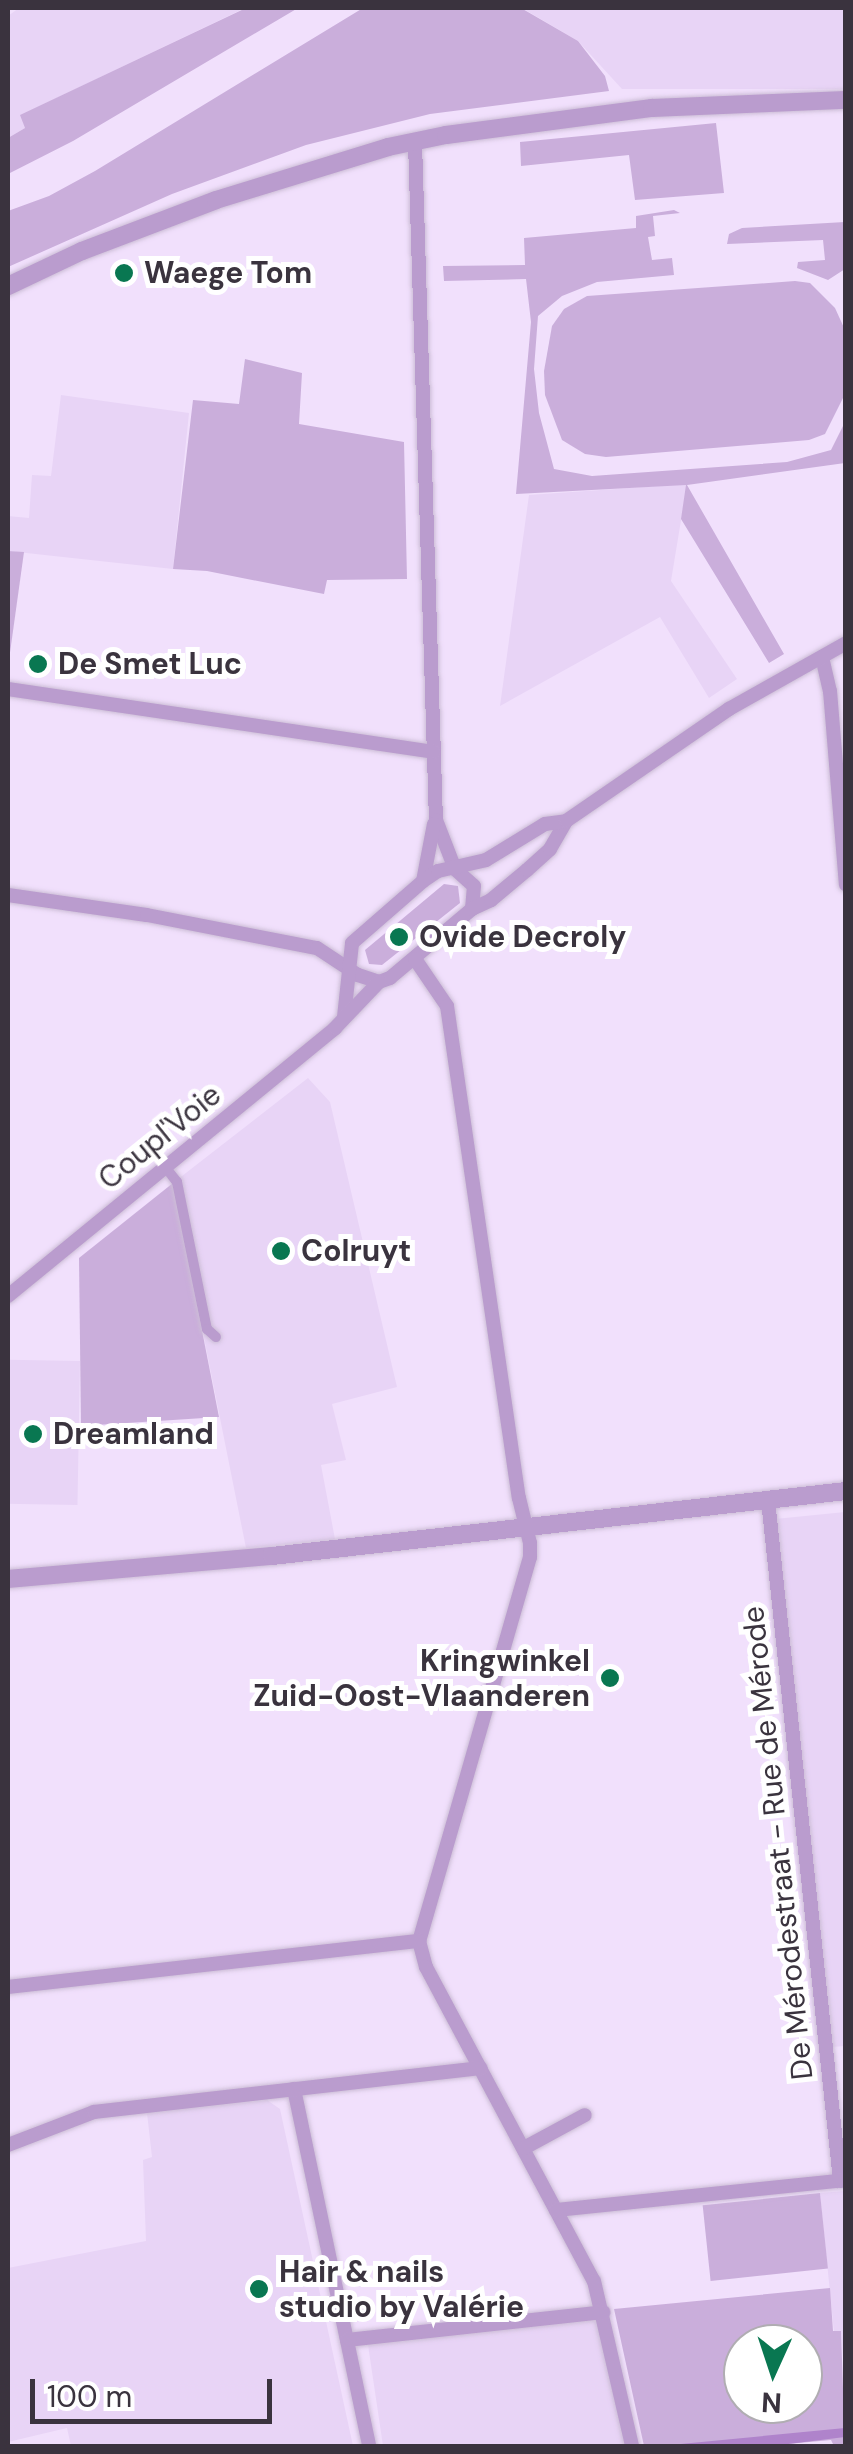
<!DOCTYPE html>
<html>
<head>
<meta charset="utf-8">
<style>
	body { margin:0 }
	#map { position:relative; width:853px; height:2454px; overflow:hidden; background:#f1e0fc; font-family:"DM Sans",sans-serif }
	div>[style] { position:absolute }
	.built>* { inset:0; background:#e8d4f6; transform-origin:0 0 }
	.green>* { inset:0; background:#caaedb; transform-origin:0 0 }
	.water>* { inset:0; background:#af83cb }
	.roads { filter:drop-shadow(0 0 2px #ccbdd6) drop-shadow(0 0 2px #ccbdd6) }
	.pedestrian>* { height:10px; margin:-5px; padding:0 5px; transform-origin:5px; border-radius:5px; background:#ba9cce }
	.minor>* { height:14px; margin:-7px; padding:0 7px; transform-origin:7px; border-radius:7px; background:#ba9cce }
	.tertiary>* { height:18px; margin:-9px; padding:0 9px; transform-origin:9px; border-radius:9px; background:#ba9cce }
	.dots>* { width:28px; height:28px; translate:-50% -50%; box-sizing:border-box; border:5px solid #fff; border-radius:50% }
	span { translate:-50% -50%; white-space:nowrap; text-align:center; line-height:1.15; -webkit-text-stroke:10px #fff; paint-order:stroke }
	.poi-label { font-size:30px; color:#3a333e; font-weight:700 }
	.left { translate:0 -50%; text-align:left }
	.right { translate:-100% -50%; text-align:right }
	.street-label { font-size:30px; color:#3a333e }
	.frame { position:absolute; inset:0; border:10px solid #3a333e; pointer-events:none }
	.north { position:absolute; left:723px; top:2324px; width:100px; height:100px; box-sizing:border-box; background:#fff; border:2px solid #b0adb2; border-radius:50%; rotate:183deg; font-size:28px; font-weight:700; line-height:40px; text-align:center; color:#3a333e }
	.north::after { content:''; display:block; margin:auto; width:35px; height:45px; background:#097751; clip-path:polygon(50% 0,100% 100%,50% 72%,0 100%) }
	.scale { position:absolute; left:30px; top:2379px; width:242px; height:45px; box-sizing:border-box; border:5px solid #3a333e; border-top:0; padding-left:12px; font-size:30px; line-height:35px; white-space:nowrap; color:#3a333e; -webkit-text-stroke:8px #fff; paint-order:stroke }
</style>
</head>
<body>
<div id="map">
	<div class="built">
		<i style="clip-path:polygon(19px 8px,245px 8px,21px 115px,25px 128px,8px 138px,8px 16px)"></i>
		<i style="clip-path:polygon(522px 8px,845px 8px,845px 89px,622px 89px,578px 41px)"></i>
		<i style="clip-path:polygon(61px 395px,189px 413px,173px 569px,8px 551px,8px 516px,29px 518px,32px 475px,51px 476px)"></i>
		<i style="clip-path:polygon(687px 484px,671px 581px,737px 679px,709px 698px,660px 617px,500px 706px,529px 495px)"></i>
		<i style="clip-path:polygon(308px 1078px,330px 1102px,397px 1387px,332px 1404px,346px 1460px,321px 1465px,335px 1539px,246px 1548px,173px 1183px)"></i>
		<i style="left:80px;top:1361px;width:144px;height:72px;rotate:91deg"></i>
		<i style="clip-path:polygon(845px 1512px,845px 2046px,831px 2047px,775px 1519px)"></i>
		<i style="clip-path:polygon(267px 2100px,280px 2109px,353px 2446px,71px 2446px,67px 2428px,8px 2442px,8px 2268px,146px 2241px,143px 2160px,152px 2157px,147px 2113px)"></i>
		<i style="clip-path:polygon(845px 2191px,845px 2385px,841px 2331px,834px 2332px,820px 2193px)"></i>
		<i style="clip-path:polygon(592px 2320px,600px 2326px,625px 2446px,383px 2446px,368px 2345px)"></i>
	</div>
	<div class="green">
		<i style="clip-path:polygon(246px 8px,298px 8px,73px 141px,8px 174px,8px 138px,25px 128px,20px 115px)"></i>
		<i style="clip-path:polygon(363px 8px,521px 8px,578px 41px,605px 76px,609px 91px,430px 114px,306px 145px,172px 194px,8px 267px,8px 211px,49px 196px,95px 171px)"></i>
		<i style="clip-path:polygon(716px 123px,724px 193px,635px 200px,629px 155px,521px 166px,520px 142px)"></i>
		<i style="clip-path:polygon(674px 210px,680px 213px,653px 216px,655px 236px,648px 237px,652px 260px,672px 258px,674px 275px,597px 282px,562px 296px,538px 316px,534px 369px,539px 413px,554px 469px,592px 476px,787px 462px,831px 450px,845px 422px,845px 463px,687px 485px,784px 654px,769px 663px,681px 519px,686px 485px,516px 494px,531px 322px,526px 279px,444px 281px,443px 266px,525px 265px,524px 238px,636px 228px,636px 216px)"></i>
		<i style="clip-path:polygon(845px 222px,845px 269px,828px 280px,797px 268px,798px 262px,825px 260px,823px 240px,727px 244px,729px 234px,742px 228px)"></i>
		<i style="clip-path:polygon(795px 281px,810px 283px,835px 308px,845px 330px,845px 394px,825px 434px,809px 440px,606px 457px,585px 454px,562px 440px,545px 395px,544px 371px,552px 326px,564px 309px,587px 296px)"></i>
		<i style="clip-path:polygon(245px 359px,302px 373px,299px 424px,404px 442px,407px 579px,327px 580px,324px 594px,207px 571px,173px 569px,193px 400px,239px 404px)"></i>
		<i style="clip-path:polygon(8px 551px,24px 552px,8px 667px)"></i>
		<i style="clip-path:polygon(444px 884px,458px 886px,460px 903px,382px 965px,369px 964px,365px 950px)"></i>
		<i style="clip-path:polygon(173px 1183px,219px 1417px,81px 1426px,79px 1258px)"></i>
		<i style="left:820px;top:2193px;width:76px;height:118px;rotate:84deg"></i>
		<i style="clip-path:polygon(evenodd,830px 2288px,833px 2331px,841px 2331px,845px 2446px,834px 2446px,831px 2440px,766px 2446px,644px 2446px,614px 2309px,830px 2288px,743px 2344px,803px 2344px,803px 2404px,743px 2404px,743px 2344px)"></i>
	</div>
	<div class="water">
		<i style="clip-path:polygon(845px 2428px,845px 2437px,772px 2446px,660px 2446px)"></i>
	</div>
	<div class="roads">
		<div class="pedestrian">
			<i style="left:166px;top:1168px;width:18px;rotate:52deg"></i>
			<i style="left:177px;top:1182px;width:150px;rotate:78.5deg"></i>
			<i style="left:207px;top:1329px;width:12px;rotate:42deg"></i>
		</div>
		<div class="minor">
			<i style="left:415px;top:142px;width:678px;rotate:88.23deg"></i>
			<i style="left:436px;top:820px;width:53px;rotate:68.8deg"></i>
			<i style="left:455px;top:869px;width:25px;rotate:42deg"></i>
			<i style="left:474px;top:886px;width:23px;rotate:95deg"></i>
			<i style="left:822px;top:657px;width:35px;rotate:77deg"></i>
			<i style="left:830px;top:691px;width:194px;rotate:85.3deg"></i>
			<i style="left:8px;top:689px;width:430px;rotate:8.4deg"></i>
			<i style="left:423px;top:881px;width:58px;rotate:-79.1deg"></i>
			<i style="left:8px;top:895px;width:140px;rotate:8.2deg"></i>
			<i style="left:147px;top:915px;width:173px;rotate:11deg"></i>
			<i style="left:317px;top:948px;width:49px;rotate:33.4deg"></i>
			<i style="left:358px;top:975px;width:22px;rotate:18deg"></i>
			<i style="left:379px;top:982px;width:12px;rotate:-20deg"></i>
			<i style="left:390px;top:978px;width:107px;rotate:-40.1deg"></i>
			<i style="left:472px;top:909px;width:21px;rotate:-25deg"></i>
			<i style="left:491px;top:900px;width:47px;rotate:-39.8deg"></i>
			<i style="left:527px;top:870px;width:31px;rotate:-42deg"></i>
			<i style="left:550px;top:849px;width:32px;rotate:-60deg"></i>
			<i style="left:415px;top:959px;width:57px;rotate:55.8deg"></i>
			<i style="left:447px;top:1006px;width:497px;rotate:81.7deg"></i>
			<i style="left:519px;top:1498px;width:46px;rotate:76.3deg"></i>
			<i style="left:530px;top:1543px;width:14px;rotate:90deg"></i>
			<i style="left:530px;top:1557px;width:400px;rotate:106.1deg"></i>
			<i style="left:419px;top:1941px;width:27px;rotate:75deg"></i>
			<i style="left:426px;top:1967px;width:356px;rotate:61.9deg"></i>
			<i style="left:594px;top:2281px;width:169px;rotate:77deg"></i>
			<i style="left:344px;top:1017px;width:74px;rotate:-83.8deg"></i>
			<i style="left:352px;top:943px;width:94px;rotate:-41.1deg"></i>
			<i style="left:423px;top:881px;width:18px;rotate:-34deg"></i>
			<i style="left:438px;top:871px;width:49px;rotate:-12.9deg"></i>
			<i style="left:486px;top:860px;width:69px;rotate:-31.4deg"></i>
			<i style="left:545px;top:824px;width:21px;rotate:-8deg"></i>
			<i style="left:566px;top:821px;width:198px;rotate:-34.5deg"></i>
			<i style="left:729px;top:709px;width:134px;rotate:-29.4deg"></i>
			<i style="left:8px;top:1296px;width:423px;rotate:-39.3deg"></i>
			<i style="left:335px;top:1028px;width:64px;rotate:-46.3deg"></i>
			<i style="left:768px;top:1500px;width:685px;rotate:83.96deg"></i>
			<i style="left:8px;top:1987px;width:414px;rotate:-6.4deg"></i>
			<i style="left:294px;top:2089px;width:365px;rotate:78.1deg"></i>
			<i style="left:8px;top:2145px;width:92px;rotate:-21deg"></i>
			<i style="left:94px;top:2112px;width:389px;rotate:-6.5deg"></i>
			<i style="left:524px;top:2148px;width:69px;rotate:-28.4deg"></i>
			<i style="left:556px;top:2210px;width:291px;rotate:-5.9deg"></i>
			<i style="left:347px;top:2340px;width:258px;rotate:-6.2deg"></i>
		</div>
		<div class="tertiary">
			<i style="left:8px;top:286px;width:82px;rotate:-25.3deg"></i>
			<i style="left:82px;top:251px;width:143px;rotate:-20.8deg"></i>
			<i style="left:216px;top:200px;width:180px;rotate:-17.1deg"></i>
			<i style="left:388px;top:147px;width:59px;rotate:-11.7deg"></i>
			<i style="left:446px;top:135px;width:208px;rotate:-7.5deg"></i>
			<i style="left:652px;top:108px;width:194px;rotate:-2.4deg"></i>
			<i style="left:8px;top:1579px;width:265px;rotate:-5deg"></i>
			<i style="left:272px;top:1556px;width:578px;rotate:-6.46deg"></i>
		</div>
	</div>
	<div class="dots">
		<i style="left:124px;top:273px;background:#097751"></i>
		<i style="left:38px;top:664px;background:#097751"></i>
		<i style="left:399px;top:937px;background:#097751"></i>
		<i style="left:281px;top:1251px;background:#097751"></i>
		<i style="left:33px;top:1434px;background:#097751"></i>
		<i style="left:610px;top:1678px;background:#097751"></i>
		<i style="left:259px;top:2289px;background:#097751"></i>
	</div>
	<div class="poi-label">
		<span class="left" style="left:144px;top:273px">Waege Tom</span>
		<span class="left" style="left:58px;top:664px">De Smet Luc</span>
		<span class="left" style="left:419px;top:937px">Ovide Decroly</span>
		<span class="left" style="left:301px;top:1251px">Colruyt</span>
		<span class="left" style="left:53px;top:1434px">Dreamland</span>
		<span class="right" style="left:590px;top:1678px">Kringwinkel<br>Zuid-Oost-Vlaanderen</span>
		<span class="left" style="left:279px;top:2289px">Hair &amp; nails<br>studio by Valérie</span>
	</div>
	<div class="street-label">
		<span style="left:160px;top:1137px;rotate:-39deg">Coupl'Voie</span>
		<span style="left:778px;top:1843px;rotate:-96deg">De Mérodestraat - Rue de Mérode</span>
	</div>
	<div class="frame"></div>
	<div class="north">N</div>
	<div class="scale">100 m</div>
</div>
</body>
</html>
